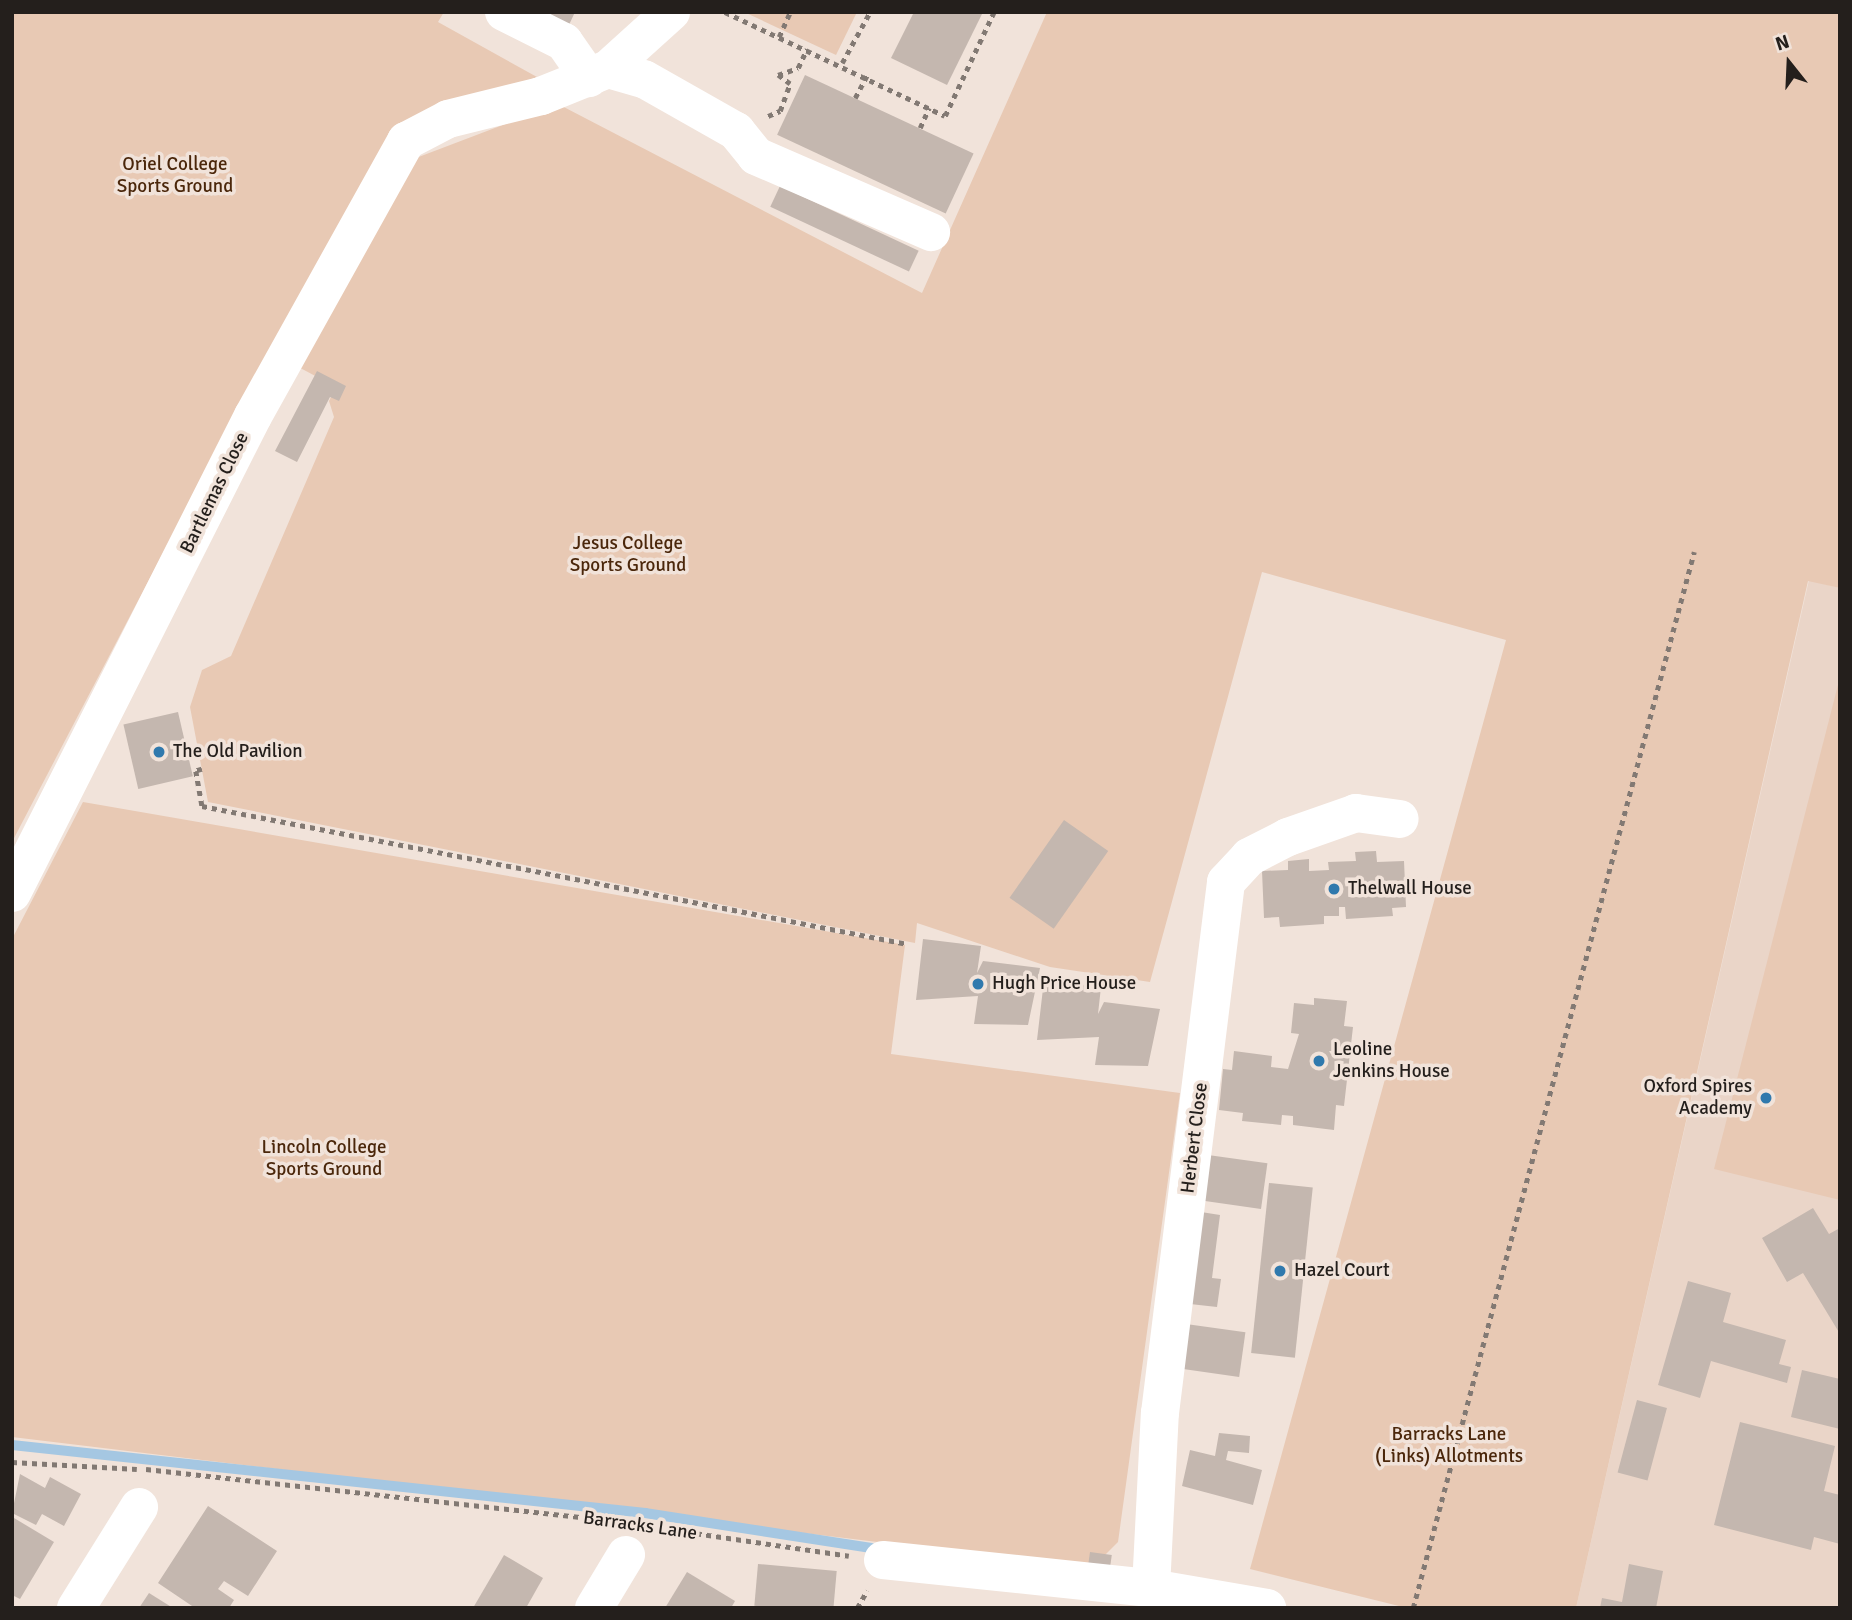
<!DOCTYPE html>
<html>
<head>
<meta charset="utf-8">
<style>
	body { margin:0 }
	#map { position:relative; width:1852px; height:1620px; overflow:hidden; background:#f1e3da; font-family:Signika,sans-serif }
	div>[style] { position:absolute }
	.built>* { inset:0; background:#ead5c8 }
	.green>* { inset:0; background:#e8c9b4 }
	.stream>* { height:10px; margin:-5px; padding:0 5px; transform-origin:5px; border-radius:5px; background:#a5c7e2 }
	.building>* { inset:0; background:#c4b7af; transform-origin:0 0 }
	.path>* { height:4.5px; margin-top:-2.25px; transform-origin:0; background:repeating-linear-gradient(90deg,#827973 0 5px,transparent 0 10px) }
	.minor>* { height:38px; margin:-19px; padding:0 19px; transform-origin:19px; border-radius:19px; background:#fff }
	.dots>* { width:19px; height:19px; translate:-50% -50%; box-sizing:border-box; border:4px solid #f1e3da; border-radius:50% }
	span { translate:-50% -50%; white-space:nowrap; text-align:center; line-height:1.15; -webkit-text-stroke:7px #f1e3da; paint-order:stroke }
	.park-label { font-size:19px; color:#4b270b }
	.street-label { font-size:19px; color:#241f1c }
	.poi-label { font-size:19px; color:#241f1c }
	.left { translate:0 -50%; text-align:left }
	.right { translate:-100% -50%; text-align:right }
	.frame { position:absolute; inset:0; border:14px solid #241f1c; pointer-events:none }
	.north { position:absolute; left:1754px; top:28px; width:70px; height:70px; -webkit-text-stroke:5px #f1e3da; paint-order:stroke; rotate:342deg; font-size:19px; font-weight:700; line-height:28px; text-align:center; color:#241f1c }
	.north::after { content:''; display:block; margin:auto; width:24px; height:32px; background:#241f1c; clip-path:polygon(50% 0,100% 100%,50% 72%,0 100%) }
</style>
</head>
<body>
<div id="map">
	<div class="built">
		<i style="clip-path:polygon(1809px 580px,1840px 588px,1840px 1608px,1576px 1608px)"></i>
	</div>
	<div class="green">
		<i style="clip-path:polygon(12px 12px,444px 12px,438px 22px,537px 77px,423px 118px,12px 858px,221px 442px,12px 842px)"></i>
		<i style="clip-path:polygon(744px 12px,857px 12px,836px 55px)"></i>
		<i style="clip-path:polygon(1047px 12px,1840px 12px,1840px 588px,1808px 581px,1576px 1608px,1407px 1608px,1250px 1569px,1506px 640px,1262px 572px,1150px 982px,1050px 967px,917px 923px,915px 943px,208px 802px,190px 707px,202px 670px,231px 656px,334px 417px,329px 401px,336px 387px,289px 362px,416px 158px,558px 104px,922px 293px)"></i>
		<i style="clip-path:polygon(1840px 677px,1840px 1200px,1714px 1169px)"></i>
		<i style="clip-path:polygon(83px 802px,905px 945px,891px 1054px,1180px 1093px,1118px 1542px,1092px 1568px,12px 1437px,12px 939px)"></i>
	</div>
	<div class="stream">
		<i style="left:12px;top:1445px;width:637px;rotate:6.13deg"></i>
		<i style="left:645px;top:1513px;width:229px;rotate:8.8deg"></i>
	</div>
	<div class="building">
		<i style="clip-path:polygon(538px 12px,575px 12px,568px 27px)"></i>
		<i style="clip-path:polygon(914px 12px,983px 12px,947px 85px,891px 58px)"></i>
		<i style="left:805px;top:75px;width:186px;height:66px;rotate:25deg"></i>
		<i style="left:780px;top:186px;width:153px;height:23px;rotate:25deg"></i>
		<i style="clip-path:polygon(317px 371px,346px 386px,339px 401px,330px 397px,297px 462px,275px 451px)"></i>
		<i style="left:178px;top:712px;width:66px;height:56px;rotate:77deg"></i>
		<i style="left:1064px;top:820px;width:54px;height:95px;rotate:35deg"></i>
		<i style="clip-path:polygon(1376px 851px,1377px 862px,1404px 861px,1406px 907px,1392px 908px,1393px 916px,1346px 919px,1345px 907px,1339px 907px,1339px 916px,1324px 916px,1324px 924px,1280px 927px,1279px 917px,1264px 918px,1262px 871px,1288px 870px,1288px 861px,1309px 859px,1309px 871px,1329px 870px,1328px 862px,1356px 861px,1355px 852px)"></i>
		<i style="clip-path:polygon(923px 939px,981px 946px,977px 973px,983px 961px,1040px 968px,1028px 1025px,974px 1024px,978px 996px,916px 1000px)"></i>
		<i style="clip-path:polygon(1044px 980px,1101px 987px,1098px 1014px,1104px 1002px,1160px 1009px,1148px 1066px,1095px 1065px,1099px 1037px,1037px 1040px)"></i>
		<i style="clip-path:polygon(1314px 998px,1347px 1001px,1344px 1026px,1353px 1027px,1344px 1106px,1336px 1105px,1334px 1130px,1293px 1125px,1293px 1116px,1282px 1115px,1281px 1125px,1242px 1121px,1243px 1113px,1219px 1110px,1223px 1069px,1232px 1070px,1234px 1051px,1272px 1056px,1271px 1067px,1288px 1069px,1299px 1034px,1291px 1033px,1294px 1003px,1314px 1005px)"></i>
		<i style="left:1208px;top:1155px;width:60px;height:46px;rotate:8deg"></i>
		<i style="left:1269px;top:1183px;width:44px;height:171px;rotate:6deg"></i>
		<i style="clip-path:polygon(1813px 1208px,1829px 1234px,1840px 1228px,1840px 1334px,1803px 1273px,1787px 1282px,1762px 1238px)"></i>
		<i style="clip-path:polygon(1201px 1212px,1220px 1215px,1212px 1278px,1221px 1279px,1217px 1307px,1190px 1304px)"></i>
		<i style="clip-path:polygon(1688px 1281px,1731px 1293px,1723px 1322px,1786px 1340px,1779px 1364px,1791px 1367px,1787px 1383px,1711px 1361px,1700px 1398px,1658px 1385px)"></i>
		<i style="left:1186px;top:1324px;width:60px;height:45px;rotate:8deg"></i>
		<i style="clip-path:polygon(1802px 1370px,1840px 1379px,1840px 1429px,1791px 1417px)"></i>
		<i style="left:1637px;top:1400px;width:31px;height:75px;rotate:15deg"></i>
		<i style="clip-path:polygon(1740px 1422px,1835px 1446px,1824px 1491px,1840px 1495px,1840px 1544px,1814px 1537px,1811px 1550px,1714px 1525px)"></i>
		<i style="clip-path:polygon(1219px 1433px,1250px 1436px,1249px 1453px,1228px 1451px,1226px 1460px,1262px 1470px,1253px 1505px,1182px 1486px,1190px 1450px,1215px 1456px)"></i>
		<i style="clip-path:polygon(20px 1474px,45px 1488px,50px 1477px,81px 1494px,64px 1526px,42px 1514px,36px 1525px,12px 1513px)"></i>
		<i style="clip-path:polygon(208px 1506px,277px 1551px,248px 1596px,224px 1581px,218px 1589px,234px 1600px,229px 1608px,195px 1608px,158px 1583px)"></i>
		<i style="clip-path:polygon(14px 1518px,54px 1542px,20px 1599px,12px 1595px)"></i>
		<i style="left:1090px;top:1552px;width:22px;height:17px;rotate:8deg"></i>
		<i style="clip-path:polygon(504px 1555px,543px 1578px,526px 1608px,473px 1608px)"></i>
		<i style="left:758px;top:1564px;width:79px;height:42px;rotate:5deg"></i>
		<i style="clip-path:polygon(1629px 1564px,1663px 1571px,1656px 1608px,1600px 1608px,1602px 1598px,1622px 1602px)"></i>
		<i style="clip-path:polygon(687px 1572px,735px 1601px,731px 1608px,665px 1608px)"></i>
		<i style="clip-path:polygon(149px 1593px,173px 1608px,139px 1608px)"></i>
	</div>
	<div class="path">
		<i style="left:725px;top:12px;width:243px;rotate:25.3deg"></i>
		<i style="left:945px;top:116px;width:115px;rotate:-64.8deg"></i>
		<i style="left:779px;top:37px;width:27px;rotate:-66deg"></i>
		<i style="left:842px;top:63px;width:58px;rotate:-61.2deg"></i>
		<i style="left:855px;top:98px;width:26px;rotate:-62deg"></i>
		<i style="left:768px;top:116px;width:13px;rotate:-23deg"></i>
		<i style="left:780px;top:111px;width:29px;rotate:-70deg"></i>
		<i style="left:790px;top:84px;width:15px;rotate:-143deg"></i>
		<i style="left:778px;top:75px;width:21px;rotate:-19deg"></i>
		<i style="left:798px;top:68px;width:21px;rotate:-65deg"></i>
		<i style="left:920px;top:128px;width:22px;rotate:-66deg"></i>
		<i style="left:202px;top:769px;width:6px;rotate:162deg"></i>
		<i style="left:196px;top:771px;width:36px;rotate:80deg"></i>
		<i style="left:202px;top:806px;width:719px;rotate:11.06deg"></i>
		<i style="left:12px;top:1462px;width:125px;rotate:3.2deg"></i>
		<i style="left:146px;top:1469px;width:471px;rotate:6.3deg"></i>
		<i style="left:647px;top:1526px;width:204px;rotate:8.4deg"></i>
		<i style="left:857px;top:1608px;width:20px;rotate:-60deg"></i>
		<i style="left:1413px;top:1608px;width:1093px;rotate:-75.1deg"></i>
	</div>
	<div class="minor">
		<i style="left:504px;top:12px;width:67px;rotate:26.6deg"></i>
		<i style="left:564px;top:42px;width:44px;rotate:55.2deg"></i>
		<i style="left:608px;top:69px;width:37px;rotate:16deg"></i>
		<i style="left:644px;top:79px;width:106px;rotate:29.5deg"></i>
		<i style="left:736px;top:131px;width:32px;rotate:51deg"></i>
		<i style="left:756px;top:156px;width:191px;rotate:23.5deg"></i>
		<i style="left:12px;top:893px;width:534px;rotate:-63.2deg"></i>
		<i style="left:253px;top:416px;width:315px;rotate:-60.9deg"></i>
		<i style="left:406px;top:141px;width:47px;rotate:-27.6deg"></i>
		<i style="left:448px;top:119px;width:96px;rotate:-13.9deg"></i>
		<i style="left:541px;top:96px;width:72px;rotate:-21.9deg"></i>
		<i style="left:608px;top:69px;width:85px;rotate:-42.1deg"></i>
		<i style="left:883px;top:1560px;width:269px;rotate:6deg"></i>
		<i style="left:1151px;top:1588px;width:118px;rotate:9.8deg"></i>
		<i style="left:1151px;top:1588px;width:175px;rotate:-87.1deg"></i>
		<i style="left:1160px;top:1413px;width:535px;rotate:-82.91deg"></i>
		<i style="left:1226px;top:882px;width:34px;rotate:-47deg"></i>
		<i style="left:1249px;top:857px;width:44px;rotate:-27.1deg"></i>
		<i style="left:1288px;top:837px;width:72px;rotate:-19.4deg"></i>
		<i style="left:1356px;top:813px;width:44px;rotate:7.8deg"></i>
		<i style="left:76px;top:1608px;width:119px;rotate:-58deg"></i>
		<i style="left:594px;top:1608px;width:62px;rotate:-58.9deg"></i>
	</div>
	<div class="dots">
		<i style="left:159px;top:752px;background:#3079ad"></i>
		<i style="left:1334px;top:889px;background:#3079ad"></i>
		<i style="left:978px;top:984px;background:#3079ad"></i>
		<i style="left:1319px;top:1061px;background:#3079ad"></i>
		<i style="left:1766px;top:1098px;background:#3079ad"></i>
		<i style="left:1280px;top:1271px;background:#3079ad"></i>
	</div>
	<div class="park-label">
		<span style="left:175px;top:176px">Oriel College<br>Sports Ground</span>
		<span style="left:628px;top:555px">Jesus College<br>Sports Ground</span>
		<span style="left:324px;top:1159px">Lincoln College<br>Sports Ground</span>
		<span style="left:1449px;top:1446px">Barracks Lane<br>(Links) Allotments</span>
	</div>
	<div class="street-label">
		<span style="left:215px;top:493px;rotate:-64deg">Bartlemas Close</span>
		<span style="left:1195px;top:1138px;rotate:-83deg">Herbert Close</span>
		<span style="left:640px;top:1526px;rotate:8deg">Barracks Lane</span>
	</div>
	<div class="poi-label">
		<span class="left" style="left:173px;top:752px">The Old Pavilion</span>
		<span class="left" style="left:1348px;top:889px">Thelwall House</span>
		<span class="left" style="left:992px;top:984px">Hugh Price House</span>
		<span class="left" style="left:1333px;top:1061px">Leoline<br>Jenkins House</span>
		<span class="right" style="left:1752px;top:1098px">Oxford Spires<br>Academy</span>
		<span class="left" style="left:1294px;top:1271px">Hazel Court</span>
	</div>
	<div class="frame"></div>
	<div class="north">N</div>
</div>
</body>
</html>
